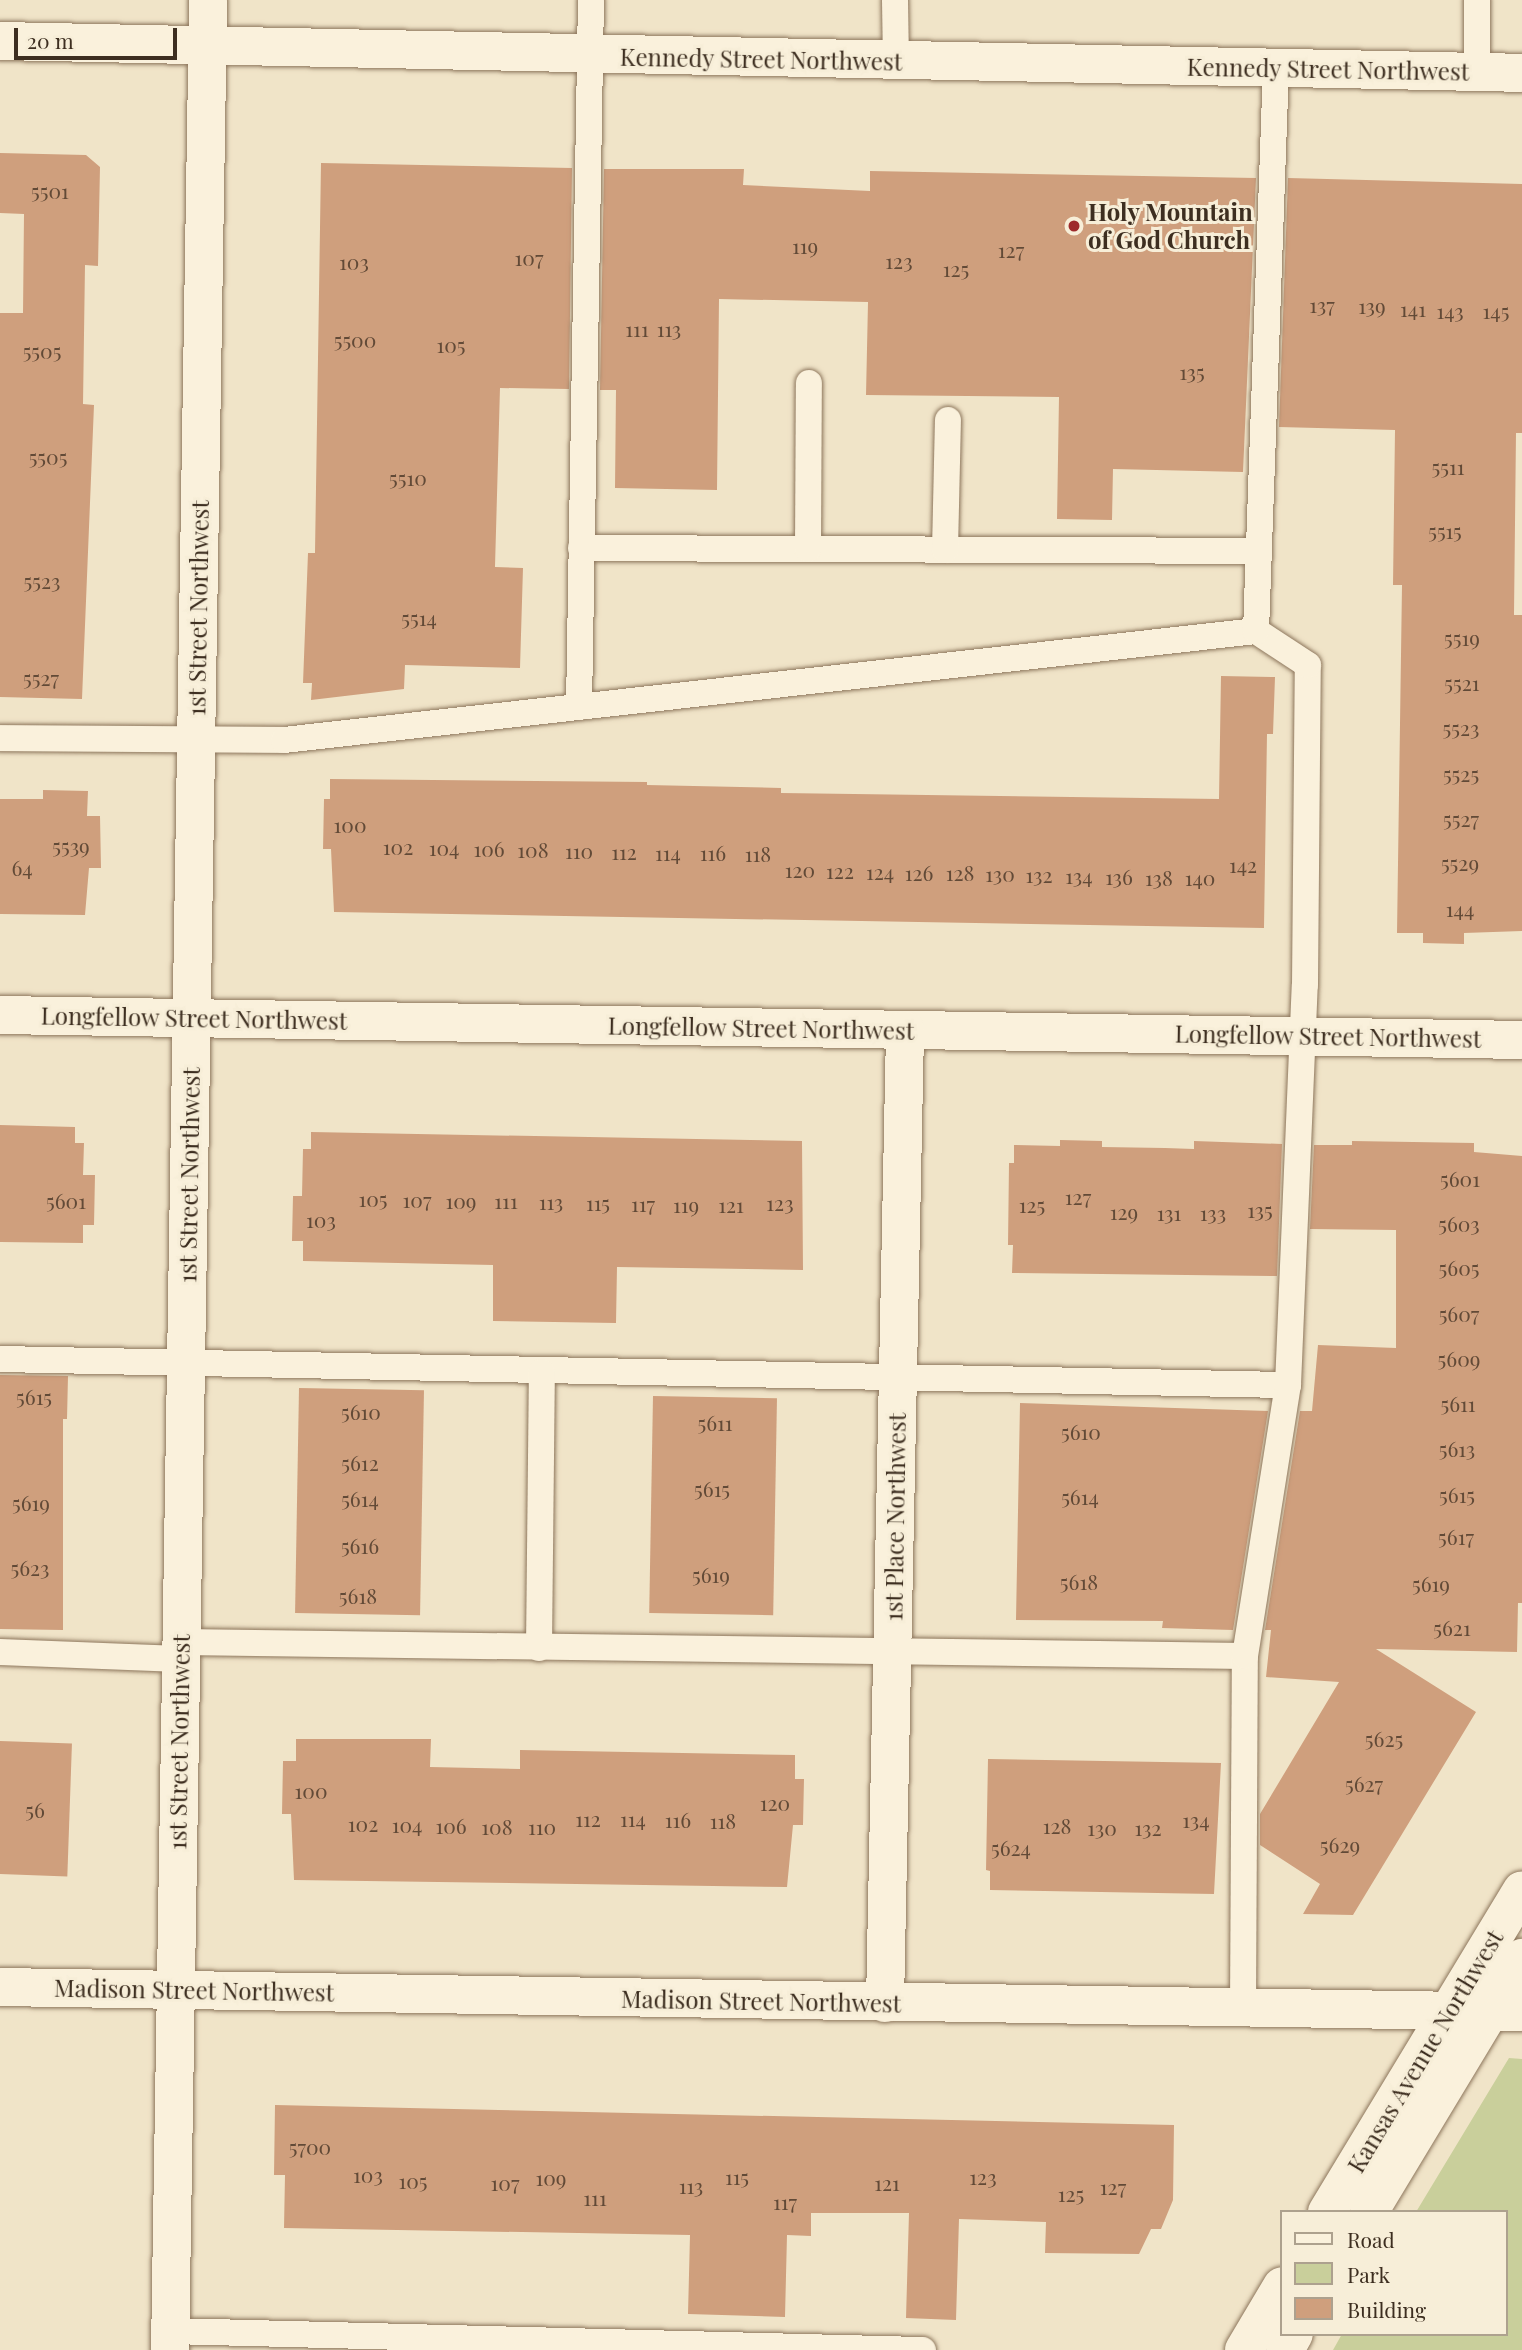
<!DOCTYPE html>
<html>
<head>
<meta charset="utf-8">
<style>
	body { margin:0 }
	#map { position:relative; width:1522px; height:2350px; overflow:hidden; background:#f0e4c8; font-family:"Playfair Display",serif }
	div>[style] { position:absolute }
	.green>* { inset:0; background:#c9cf9b }
	.building>* { inset:0; background:#cf9f7d; transform-origin:0 0 }
	.roads { filter:drop-shadow(0 0 2px #8d765c) drop-shadow(0 0 2px #8d765c) }
	.lane>* { height:26px; margin:-13px; padding:0 13px; transform-origin:13px; border-radius:13px; background:#faf1dc }
	.street>* { height:38px; margin:-19px; padding:0 19px; transform-origin:19px; border-radius:19px; background:#faf1dc }
	.secondary>* { height:38px; margin:-19px; padding:0 19px; transform-origin:19px; border-radius:19px; background:#faf1dc }
	.dots>* { width:19px; height:19px; translate:-50% -50%; box-sizing:border-box; border:4px solid #f7eed8; border-radius:50% }
	span { translate:-50% -50%; white-space:nowrap; text-align:center; line-height:1.15; -webkit-text-stroke:6px #f7eed8; paint-order:stroke }
	.number-label { font-size:21px; color:#624a37 }
	.number-label span { -webkit-text-stroke-width:0 }
	.street-label { font-size:24px; color:#3d2e20 }
	.poi-label { font-size:24px; color:#3d2e20; font-weight:700 }
	.left { translate:0 -50%; text-align:left }
	.legend { position:absolute; left:1280px; top:2210px; width:228px; height:126px; box-sizing:border-box; background:#f7eed8; border:2px solid #ada18e; margin:0; padding:9px 12px; list-style:none; font-size:21px; color:#3d2e20 }
	.legend li { display:flex; align-items:center; gap:14px; height:35px }
	.legend b { width:35px; border:2px solid #ada18e }
	.scale { position:absolute; left:14px; top:28px; width:163px; height:32px; box-sizing:border-box; border:4px solid #3d2e20; border-top:0; padding-left:9px; font-size:21px; line-height:24px; white-space:nowrap; color:#3d2e20; -webkit-text-stroke:5px #f7eed8; paint-order:stroke }
</style>
</head>
<body>
<div id="map">
	<div class="green">
		<i style="clip-path:polygon(1509px 2058px,1522px 2059px,1522px 2350px,1333px 2350px,1342px 2334px,1506px 2334px,1506px 2212px,1416px 2212px)"></i>
	</div>
	<div class="building">
		<i style="clip-path:polygon(0 153px,86px 155px,100px 167px,98px 266px,85px 265px,83px 404px,94px 405px,82px 699px,0 697px,0 313px,23px 313px,24px 214px,0 213px)"></i>
		<i style="clip-path:polygon(321px 163px,572px 168px,569px 389px,500px 388px,495px 567px,523px 568px,520px 668px,405px 665px,404px 689px,311px 700px,312px 683px,303px 683px,308px 553px,315px 553px)"></i>
		<i style="clip-path:polygon(604px 169px,744px 169px,743px 185px,870px 191px,870px 171px,1256px 178px,1243px 472px,1113px 469px,1112px 520px,1057px 519px,1059px 397px,866px 395px,868px 302px,719px 299px,717px 490px,615px 488px,616px 390px,600px 390px)"></i>
		<i style="clip-path:polygon(1288px 178px,1522px 184px,1522px 433px,1516px 433px,1514px 615px,1522px 615px,1522px 931px,1464px 933px,1464px 944px,1423px 943px,1423px 933px,1397px 933px,1402px 585px,1393px 585px,1395px 430px,1279px 427px)"></i>
		<i style="clip-path:polygon(1221px 676px,1275px 677px,1273px 734px,1267px 734px,1264px 928px,334px 912px,331px 849px,323px 849px,324px 799px,330px 799px,330px 779px,647px 782px,647px 785px,781px 788px,781px 793px,1219px 799px)"></i>
		<i style="clip-path:polygon(43px 790px,88px 791px,87px 816px,100px 816px,101px 868px,89px 868px,85px 915px,0 914px,0 799px,43px 799px)"></i>
		<i style="clip-path:polygon(0 1125px,75px 1127px,75px 1143px,84px 1143px,83px 1175px,95px 1175px,94px 1225px,83px 1225px,83px 1243px,0 1242px)"></i>
		<i style="clip-path:polygon(311px 1132px,802px 1141px,803px 1270px,617px 1267px,616px 1323px,493px 1321px,493px 1265px,303px 1261px,303px 1241px,292px 1241px,293px 1196px,302px 1196px,303px 1149px,311px 1149px)"></i>
		<i style="clip-path:polygon(1060px 1140px,1102px 1141px,1102px 1147px,1165px 1148px,1194px 1149px,1194px 1141px,1282px 1144px,1277px 1276px,1012px 1273px,1013px 1245px,1008px 1245px,1009px 1163px,1014px 1163px,1014px 1145px,1060px 1146px)"></i>
		<i style="clip-path:polygon(1352px 1141px,1474px 1143px,1474px 1152px,1522px 1156px,1522px 1603px,1518px 1603px,1517px 1652px,1376px 1649px,1476px 1712px,1353px 1915px,1303px 1914px,1320px 1884px,1260px 1845px,1260px 1814px,1339px 1682px,1266px 1677px,1271px 1630px,1265px 1630px,1300px 1411px,1312px 1411px,1318px 1345px,1396px 1348px,1396px 1230px,1310px 1229px,1314px 1145px,1352px 1145px)"></i>
		<i style="clip-path:polygon(0 1375px,68px 1376px,67px 1419px,63px 1419px,63px 1630px,0 1629px)"></i>
		<i style="left:299px;top:1388px;width:125px;height:225px;rotate:1deg"></i>
		<i style="left:653px;top:1396px;width:124px;height:217px;rotate:1deg"></i>
		<i style="clip-path:polygon(1020px 1403px,1268px 1411px,1233px 1630px,1162px 1628px,1163px 1621px,1016px 1620px)"></i>
		<i style="clip-path:polygon(296px 1739px,431px 1739px,430px 1767px,520px 1769px,520px 1750px,795px 1755px,795px 1779px,804px 1779px,803px 1825px,793px 1825px,787px 1887px,294px 1880px,291px 1814px,282px 1814px,283px 1761px,296px 1761px)"></i>
		<i style="left:0;top:1741px;width:72px;height:133px;rotate:2deg"></i>
		<i style="clip-path:polygon(988px 1759px,1221px 1763px,1214px 1894px,990px 1890px,990px 1871px,986px 1870px)"></i>
		<i style="clip-path:polygon(275px 2105px,1174px 2125px,1173px 2200px,1161px 2229px,1151px 2229px,1139px 2254px,1045px 2253px,1046px 2222px,959px 2219px,956px 2320px,906px 2318px,909px 2213px,811px 2213px,811px 2236px,787px 2235px,785px 2317px,688px 2314px,690px 2235px,284px 2228px,285px 2175px,274px 2175px)"></i>
	</div>
	<div class="roads">
		<div class="lane">
			<i style="left:895px;top:0;width:62px;rotate:89.1deg"></i>
			<i style="left:1477px;top:72px;width:72px;rotate:-90deg"></i>
			<i style="left:581px;top:548px;width:678px;rotate:0.25deg"></i>
			<i style="left:808px;top:549px;width:166px;rotate:-89.7deg"></i>
			<i style="left:945px;top:550px;width:130px;rotate:-88.7deg"></i>
			<i style="left:579px;top:707px;width:707px;rotate:-89.03deg"></i>
			<i style="left:0;top:738px;width:284px;rotate:0.4deg"></i>
			<i style="left:284px;top:740px;width:978px;rotate:-6.4deg"></i>
			<i style="left:0;top:1359px;width:1288px;rotate:1.16deg"></i>
			<i style="left:181px;top:1642px;width:1064px;rotate:0.75deg"></i>
			<i style="left:539px;top:1648px;width:276px;rotate:-89.4deg"></i>
			<i style="left:0;top:1652px;width:180px;rotate:2.2deg"></i>
			<i style="left:1243px;top:2010px;width:354px;rotate:-89.7deg"></i>
			<i style="left:1245px;top:1656px;width:274px;rotate:-81deg"></i>
			<i style="left:1288px;top:1385px;width:400px;rotate:-87.6deg"></i>
			<i style="left:1305px;top:985px;width:320px;rotate:-89.5deg"></i>
			<i style="left:1308px;top:665px;width:62px;rotate:-146.8deg"></i>
			<i style="left:1256px;top:631px;width:563px;rotate:-87.97deg"></i>
			<i style="left:170px;top:2331px;width:753px;rotate:1.45deg"></i>
		</div>
		<div class="street">
			<i style="left:0;top:1015px;width:1522px;rotate:0.94deg"></i>
			<i style="left:0;top:1987px;width:1522px;rotate:0.94deg"></i>
			<i style="left:885px;top:2003px;width:973px;rotate:-88.82deg"></i>
			<i style="left:170px;top:2350px;width:2350px;rotate:-89.07deg"></i>
		</div>
		<div class="secondary">
			<i style="left:0;top:41px;width:1522px;rotate:1.2deg"></i>
			<i style="left:1327px;top:2212px;width:376px;rotate:-58.8deg"></i>
			<i style="left:1369px;top:2212px;width:297px;rotate:-58.9deg"></i>
			<i style="left:1244px;top:2350px;width:74px;rotate:-59.3deg"></i>
			<i style="left:1285px;top:2350px;width:18px;rotate:-61deg"></i>
		</div>
	</div>
	<div class="dots">
		<i style="left:1074px;top:226px;background:#9e2a2b"></i>
	</div>
	<div class="number-label">
		<span style="left:50px;top:190px">5501</span>
		<span style="left:805px;top:245px">119</span>
		<span style="left:1011px;top:249px">127</span>
		<span style="left:529px;top:257px">107</span>
		<span style="left:899px;top:260px">123</span>
		<span style="left:354px;top:261px">103</span>
		<span style="left:956px;top:268px">125</span>
		<span style="left:1322px;top:304px">137</span>
		<span style="left:1372px;top:305px">139</span>
		<span style="left:1413px;top:308px">141</span>
		<span style="left:1450px;top:310px">143</span>
		<span style="left:1496px;top:310px">145</span>
		<span style="left:637px;top:328px">111</span>
		<span style="left:669px;top:328px">113</span>
		<span style="left:355px;top:339px">5500</span>
		<span style="left:451px;top:344px">105</span>
		<span style="left:42px;top:350px">5505</span>
		<span style="left:1192px;top:371px">135</span>
		<span style="left:48px;top:456px">5505</span>
		<span style="left:1448px;top:466px">5511</span>
		<span style="left:408px;top:477px">5510</span>
		<span style="left:1445px;top:530px">5515</span>
		<span style="left:42px;top:580px">5523</span>
		<span style="left:419px;top:617px">5514</span>
		<span style="left:1462px;top:637px">5519</span>
		<span style="left:41px;top:677px">5527</span>
		<span style="left:1462px;top:682px">5521</span>
		<span style="left:1461px;top:727px">5523</span>
		<span style="left:1461px;top:773px">5525</span>
		<span style="left:1461px;top:818px">5527</span>
		<span style="left:350px;top:824px">100</span>
		<span style="left:71px;top:845px">5539</span>
		<span style="left:398px;top:846px">102</span>
		<span style="left:444px;top:847px">104</span>
		<span style="left:489px;top:848px">106</span>
		<span style="left:533px;top:849px">108</span>
		<span style="left:579px;top:850px">110</span>
		<span style="left:624px;top:851px">112</span>
		<span style="left:668px;top:852px">114</span>
		<span style="left:713px;top:852px">116</span>
		<span style="left:758px;top:853px">118</span>
		<span style="left:1460px;top:862px">5529</span>
		<span style="left:1243px;top:864px">142</span>
		<span style="left:22px;top:867px">64</span>
		<span style="left:800px;top:869px">120</span>
		<span style="left:840px;top:870px">122</span>
		<span style="left:880px;top:871px">124</span>
		<span style="left:919px;top:872px">126</span>
		<span style="left:960px;top:872px">128</span>
		<span style="left:1000px;top:873px">130</span>
		<span style="left:1039px;top:874px">132</span>
		<span style="left:1079px;top:875px">134</span>
		<span style="left:1119px;top:876px">136</span>
		<span style="left:1159px;top:877px">138</span>
		<span style="left:1200px;top:877px">140</span>
		<span style="left:1460px;top:908px">144</span>
		<span style="left:1460px;top:1178px">5601</span>
		<span style="left:1078px;top:1196px">127</span>
		<span style="left:373px;top:1198px">105</span>
		<span style="left:417px;top:1199px">107</span>
		<span style="left:66px;top:1200px">5601</span>
		<span style="left:461px;top:1200px">109</span>
		<span style="left:506px;top:1200px">111</span>
		<span style="left:551px;top:1201px">113</span>
		<span style="left:598px;top:1202px">115</span>
		<span style="left:780px;top:1202px">123</span>
		<span style="left:643px;top:1203px">117</span>
		<span style="left:686px;top:1204px">119</span>
		<span style="left:731px;top:1204px">121</span>
		<span style="left:1032px;top:1204px">125</span>
		<span style="left:1260px;top:1209px">135</span>
		<span style="left:1124px;top:1211px">129</span>
		<span style="left:1169px;top:1212px">131</span>
		<span style="left:1213px;top:1212px">133</span>
		<span style="left:321px;top:1219px">103</span>
		<span style="left:1459px;top:1223px">5603</span>
		<span style="left:1459px;top:1267px">5605</span>
		<span style="left:1459px;top:1313px">5607</span>
		<span style="left:1459px;top:1358px">5609</span>
		<span style="left:34px;top:1396px">5615</span>
		<span style="left:1458px;top:1403px">5611</span>
		<span style="left:361px;top:1411px">5610</span>
		<span style="left:715px;top:1422px">5611</span>
		<span style="left:1081px;top:1431px">5610</span>
		<span style="left:1457px;top:1448px">5613</span>
		<span style="left:360px;top:1462px">5612</span>
		<span style="left:712px;top:1488px">5615</span>
		<span style="left:1457px;top:1494px">5615</span>
		<span style="left:1080px;top:1496px">5614</span>
		<span style="left:360px;top:1498px">5614</span>
		<span style="left:31px;top:1502px">5619</span>
		<span style="left:1456px;top:1536px">5617</span>
		<span style="left:360px;top:1545px">5616</span>
		<span style="left:30px;top:1567px">5623</span>
		<span style="left:711px;top:1574px">5619</span>
		<span style="left:1079px;top:1581px">5618</span>
		<span style="left:1431px;top:1583px">5619</span>
		<span style="left:358px;top:1595px">5618</span>
		<span style="left:1452px;top:1627px">5621</span>
		<span style="left:1384px;top:1738px">5625</span>
		<span style="left:1364px;top:1783px">5627</span>
		<span style="left:311px;top:1790px">100</span>
		<span style="left:775px;top:1802px">120</span>
		<span style="left:35px;top:1809px">56</span>
		<span style="left:588px;top:1818px">112</span>
		<span style="left:633px;top:1818px">114</span>
		<span style="left:678px;top:1819px">116</span>
		<span style="left:1196px;top:1819px">134</span>
		<span style="left:723px;top:1820px">118</span>
		<span style="left:363px;top:1823px">102</span>
		<span style="left:407px;top:1824px">104</span>
		<span style="left:451px;top:1825px">106</span>
		<span style="left:1057px;top:1825px">128</span>
		<span style="left:497px;top:1826px">108</span>
		<span style="left:542px;top:1826px">110</span>
		<span style="left:1102px;top:1827px">130</span>
		<span style="left:1148px;top:1827px">132</span>
		<span style="left:1340px;top:1844px">5629</span>
		<span style="left:1011px;top:1847px">5624</span>
		<span style="left:310px;top:2146px">5700</span>
		<span style="left:368px;top:2174px">103</span>
		<span style="left:737px;top:2176px">115</span>
		<span style="left:983px;top:2176px">123</span>
		<span style="left:551px;top:2177px">109</span>
		<span style="left:413px;top:2180px">105</span>
		<span style="left:505px;top:2182px">107</span>
		<span style="left:887px;top:2182px">121</span>
		<span style="left:691px;top:2185px">113</span>
		<span style="left:1113px;top:2186px">127</span>
		<span style="left:1071px;top:2193px">125</span>
		<span style="left:595px;top:2197px">111</span>
		<span style="left:785px;top:2201px">117</span>
	</div>
	<div class="street-label">
		<span style="left:761px;top:59px;rotate:1deg">Kennedy Street Northwest</span>
		<span style="left:1328px;top:69px;rotate:1deg">Kennedy Street Northwest</span>
		<span style="left:198px;top:608px;rotate:-89deg">1st Street Northwest</span>
		<span style="left:194px;top:1018px;rotate:1deg">Longfellow Street Northwest</span>
		<span style="left:761px;top:1028px;rotate:1deg">Longfellow Street Northwest</span>
		<span style="left:1328px;top:1036px;rotate:1deg">Longfellow Street Northwest</span>
		<span style="left:189px;top:1175px;rotate:-89deg">1st Street Northwest</span>
		<span style="left:895px;top:1517px;rotate:-89deg">1st Place Northwest</span>
		<span style="left:179px;top:1742px;rotate:-89deg">1st Street Northwest</span>
		<span style="left:194px;top:1990px;rotate:1deg">Madison Street Northwest</span>
		<span style="left:761px;top:2001px;rotate:1deg">Madison Street Northwest</span>
		<span style="left:1425px;top:2051px;rotate:-59deg">Kansas Avenue Northwest</span>
	</div>
	<div class="poi-label">
		<span class="left" style="left:1088px;top:226px">Holy Mountain<br>of God Church</span>
	</div>
	<ul class="legend">
	<li><b style="height:9px;background:#faf1dc"></b>Road</li>
	<li><b style="height:19px;background:#c9cf9b"></b>Park</li>
	<li><b style="height:19px;background:#cf9f7d"></b>Building</li>
	</ul>
	<div class="scale">20 m</div>
</div>
</body>
</html>
